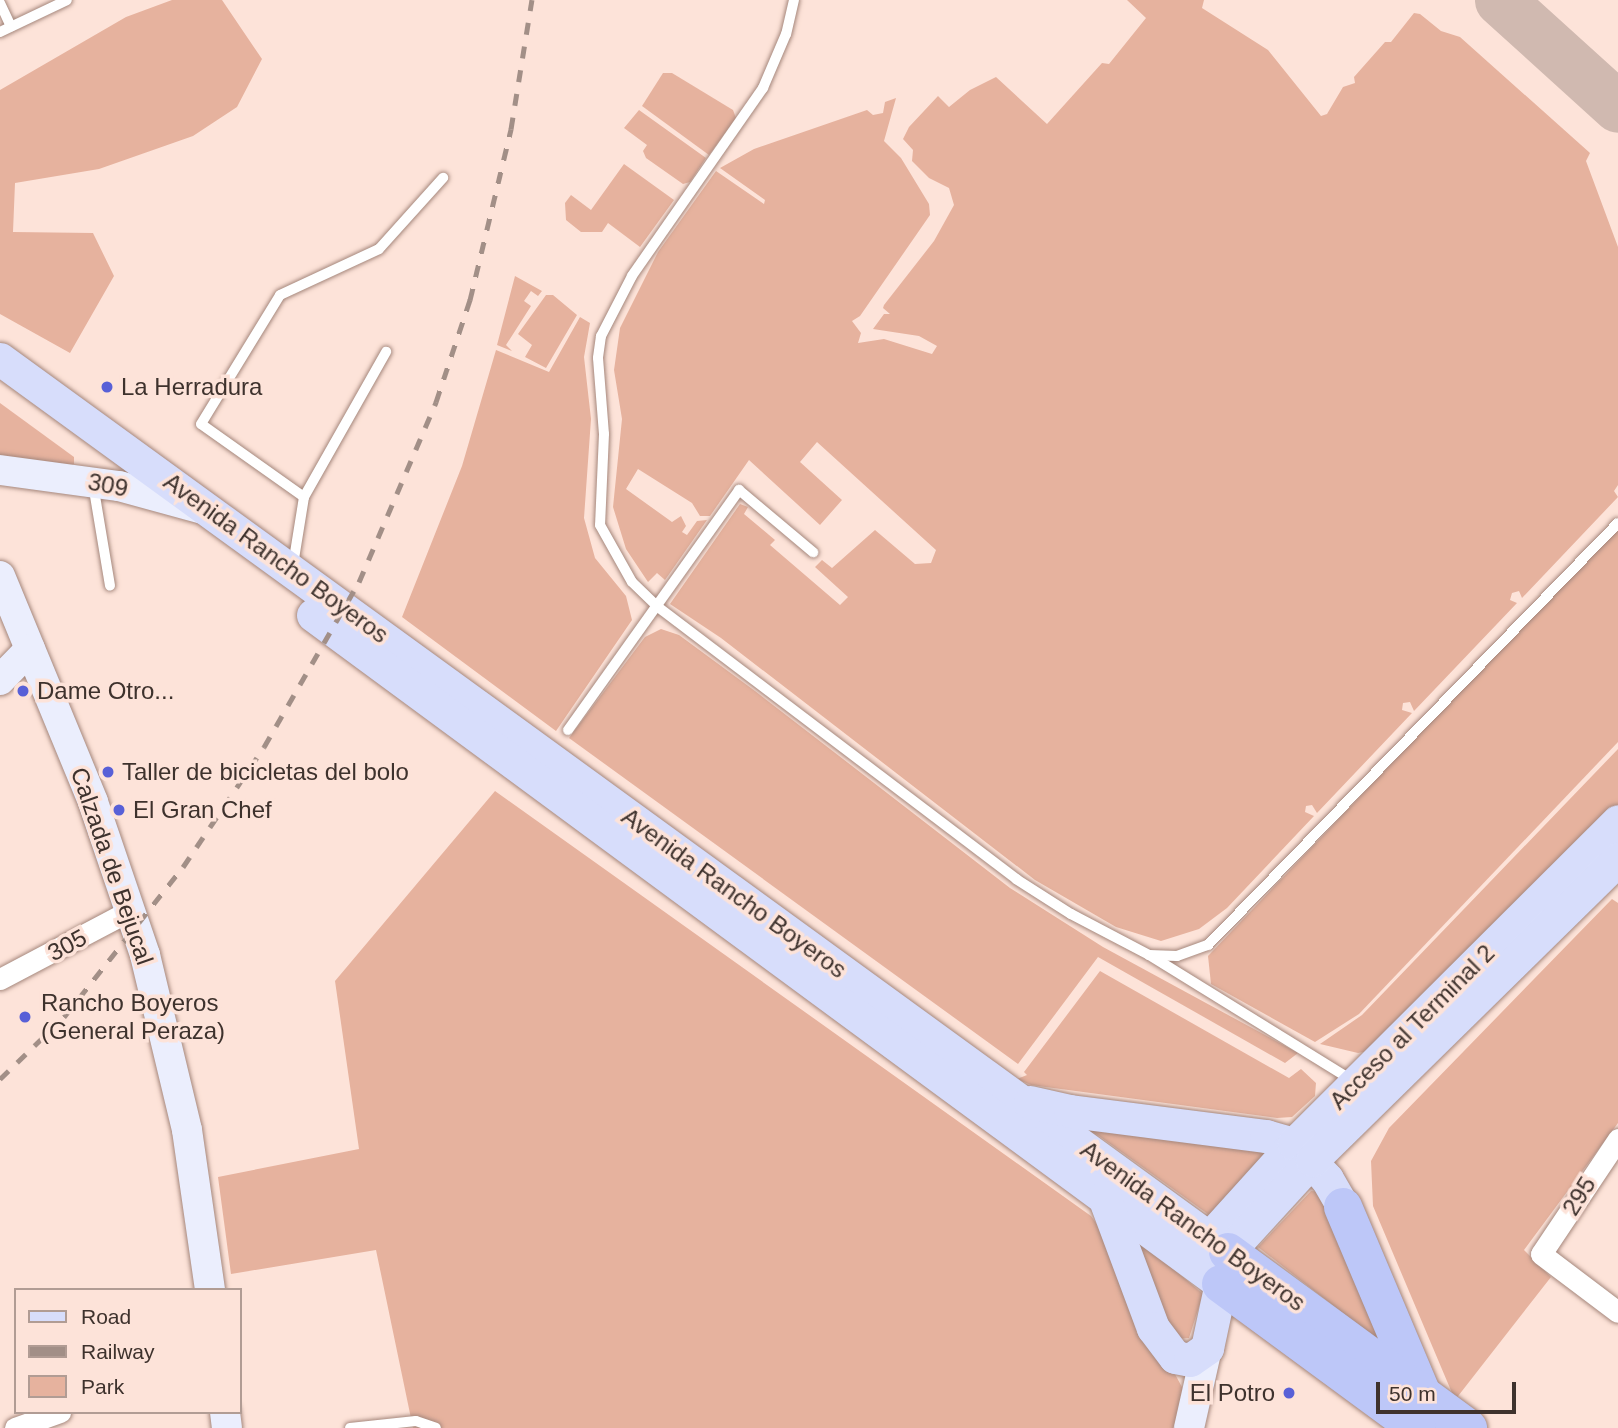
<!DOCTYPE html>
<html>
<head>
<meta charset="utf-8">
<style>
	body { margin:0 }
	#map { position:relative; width:1618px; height:1428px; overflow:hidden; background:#fde3d9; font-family:Helvetica,sans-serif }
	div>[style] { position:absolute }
	.green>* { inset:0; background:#e6b29e }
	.taxiway>* { height:51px; margin:-25.5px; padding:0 25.5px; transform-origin:25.5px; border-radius:25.5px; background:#d0b9b0 }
	.roads { filter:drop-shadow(0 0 2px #a5877c) drop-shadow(0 0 2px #a5877c) }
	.lane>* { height:10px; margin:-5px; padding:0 5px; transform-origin:5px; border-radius:5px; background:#fff }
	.street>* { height:21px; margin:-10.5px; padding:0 10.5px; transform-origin:10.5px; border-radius:10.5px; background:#fff }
	.secondary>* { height:30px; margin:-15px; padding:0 15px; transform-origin:15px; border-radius:15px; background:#ebeefd }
	.primary>* { height:33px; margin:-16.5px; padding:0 16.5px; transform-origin:16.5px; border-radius:16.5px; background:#d7ddfb }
	.highway>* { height:38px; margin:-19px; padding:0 19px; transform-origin:19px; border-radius:19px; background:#bdc7f8 }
	.rail>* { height:5px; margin-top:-2.5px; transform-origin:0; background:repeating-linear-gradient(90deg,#a28f87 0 12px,transparent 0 24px) }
	.dots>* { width:19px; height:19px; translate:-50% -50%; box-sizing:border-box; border:4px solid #fde3d9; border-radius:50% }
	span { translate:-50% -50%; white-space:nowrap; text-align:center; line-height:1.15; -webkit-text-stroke:7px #fde3d9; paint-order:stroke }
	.poi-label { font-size:24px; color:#3e322d }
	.left { translate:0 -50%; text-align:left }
	.right { translate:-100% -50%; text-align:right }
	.street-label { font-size:24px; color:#3e322d }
	.legend { position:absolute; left:14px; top:1288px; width:228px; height:126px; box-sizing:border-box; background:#fde3d9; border:2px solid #b19c94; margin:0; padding:9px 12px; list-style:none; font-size:21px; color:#3e322d }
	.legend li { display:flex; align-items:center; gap:14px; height:35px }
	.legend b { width:35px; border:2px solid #b19c94 }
	.scale { position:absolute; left:1376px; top:1382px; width:140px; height:32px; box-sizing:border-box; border:4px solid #3e322d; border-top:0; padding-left:9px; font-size:21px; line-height:24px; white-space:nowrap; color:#3e322d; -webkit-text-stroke:5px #fde3d9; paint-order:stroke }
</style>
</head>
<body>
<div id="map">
	<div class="green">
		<i style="clip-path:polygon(172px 0,222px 0,262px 59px,237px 107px,193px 136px,99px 169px,15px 183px,13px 232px,93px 233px,114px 276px,70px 353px,0 314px,0 90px,126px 17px)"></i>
		<i style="clip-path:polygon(1127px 0,1204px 0,1202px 8px,1268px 50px,1321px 116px,1327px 114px,1343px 87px,1355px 83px,1354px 77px,1385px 42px,1391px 42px,1414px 13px,1420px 14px,1441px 31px,1460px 37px,1590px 153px,1586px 161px,1618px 247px,1618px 485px,1614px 491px,1618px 497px,1522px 598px,1519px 591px,1512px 593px,1510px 600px,1517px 603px,1414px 711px,1410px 702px,1403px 703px,1402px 710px,1412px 713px,1317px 813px,1312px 805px,1306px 806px,1305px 812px,1314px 816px,1227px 908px,1199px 929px,1161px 941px,1116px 927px,1035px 880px,721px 638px,670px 604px,740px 504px,748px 507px,744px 514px,775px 540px,770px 545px,840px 605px,848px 597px,815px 567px,822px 560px,832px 568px,875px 530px,915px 564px,931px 563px,936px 550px,817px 442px,800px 462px,842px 500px,820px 525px,749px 460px,710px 516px,700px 516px,692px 503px,638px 469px,626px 489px,672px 522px,681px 516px,686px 526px,682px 532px,687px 535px,697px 521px,707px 520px,665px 580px,657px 573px,648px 582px,626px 549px,613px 507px,622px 419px,614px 370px,620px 328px,658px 252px,716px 171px,764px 204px,765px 200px,720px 168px,754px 149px,867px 110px,873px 115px,883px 113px,885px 102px,896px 98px,884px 141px,901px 158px,929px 204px,930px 215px,860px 316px,852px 321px,861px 333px,858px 343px,884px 339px,932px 354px,937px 346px,919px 336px,873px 329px,884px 314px,890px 314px,883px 308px,884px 305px,934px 241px,954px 205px,949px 188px,929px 178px,912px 161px,913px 150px,903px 139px,909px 127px,938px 96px,949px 107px,970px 90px,996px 77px,1047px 124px,1102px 63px,1109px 64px,1146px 18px)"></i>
		<i style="clip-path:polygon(663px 73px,672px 73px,733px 110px,736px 118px,709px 155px,642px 106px)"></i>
		<i style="clip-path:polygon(639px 110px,706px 158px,690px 182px,683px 184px,646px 158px,643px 151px,647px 145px,624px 128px)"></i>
		<i style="clip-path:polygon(624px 164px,674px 200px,640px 247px,608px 223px,602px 232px,581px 232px,566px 220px,565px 203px,571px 195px,591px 210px)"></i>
		<i style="clip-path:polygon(515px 276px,542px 291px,538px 296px,531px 291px,524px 301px,531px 306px,506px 345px,512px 351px,497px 345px)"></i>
		<i style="clip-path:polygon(546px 295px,553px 295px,577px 315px,546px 368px,525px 357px,532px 345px,518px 334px)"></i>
		<i style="clip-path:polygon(580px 317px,590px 323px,584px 357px,591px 419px,584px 518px,595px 558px,626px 596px,632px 620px,556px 731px,402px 617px,462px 466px,496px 350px,549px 372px)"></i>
		<i style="clip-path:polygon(0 403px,74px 457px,74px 464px,67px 469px,0 455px)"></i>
		<i style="clip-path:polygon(1618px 526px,1618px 742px,1359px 1014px,1315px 1042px,1211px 984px,1208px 956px)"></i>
		<i style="clip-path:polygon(661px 629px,679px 635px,755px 691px,1010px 888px,1103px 947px,1298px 1053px,1285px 1063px,1098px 957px,1018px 1064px,569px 738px,645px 637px)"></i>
		<i style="clip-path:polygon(1618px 749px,1618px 806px,1374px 1050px,1358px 1053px,1320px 1044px,1362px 1015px)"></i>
		<i style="clip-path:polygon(495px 791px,1091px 1216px,1108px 1240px,1137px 1333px,1169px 1363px,1183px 1389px,1175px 1428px,413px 1428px,376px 1250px,231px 1274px,218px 1177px,359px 1149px,335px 981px)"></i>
		<i style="clip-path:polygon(1612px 899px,1618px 903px,1618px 1123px,1524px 1250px,1551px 1277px,1455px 1400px,1373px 1206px,1371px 1161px,1389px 1128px)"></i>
		<i style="clip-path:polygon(1100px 971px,1289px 1078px,1301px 1069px,1316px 1083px,1315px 1096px,1292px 1117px,1277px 1118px,1031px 1085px,1017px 1079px,1027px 1075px,1024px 1072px)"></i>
		<i style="clip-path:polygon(1088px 1128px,1257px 1148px,1266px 1153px,1212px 1217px)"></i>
		<i style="clip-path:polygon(1311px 1191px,1321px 1192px,1380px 1342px,1258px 1247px)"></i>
		<i style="clip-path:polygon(1130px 1232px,1203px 1294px,1189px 1338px,1175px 1339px)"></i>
	</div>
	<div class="taxiway">
		<i style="left:1500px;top:0;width:159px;rotate:42.2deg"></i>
	</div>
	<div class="roads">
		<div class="lane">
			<i style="left:794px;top:0;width:35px;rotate:103deg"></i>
			<i style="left:786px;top:34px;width:59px;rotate:113.1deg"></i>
			<i style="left:763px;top:88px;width:229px;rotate:124.9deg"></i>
			<i style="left:632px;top:276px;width:68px;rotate:117.3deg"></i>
			<i style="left:601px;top:336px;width:22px;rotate:98deg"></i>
			<i style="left:598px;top:358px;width:76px;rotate:85.5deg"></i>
			<i style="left:604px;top:434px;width:91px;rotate:92.5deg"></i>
			<i style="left:600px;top:525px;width:65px;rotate:60.7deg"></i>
			<i style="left:632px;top:582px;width:36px;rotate:44deg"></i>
			<i style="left:658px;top:607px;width:450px;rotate:37.2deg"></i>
			<i style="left:1016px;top:879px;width:65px;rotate:32.5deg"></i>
			<i style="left:1071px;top:914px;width:88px;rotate:27.7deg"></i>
			<i style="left:1149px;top:955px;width:28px;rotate:2deg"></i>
			<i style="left:1177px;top:956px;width:33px;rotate:-20deg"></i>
			<i style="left:1208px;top:945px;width:588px;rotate:-45.83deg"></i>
			<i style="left:0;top:3px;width:26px;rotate:65deg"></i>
			<i style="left:0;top:32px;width:74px;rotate:-25.5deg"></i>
			<i style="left:93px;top:484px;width:103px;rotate:80.5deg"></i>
			<i style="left:304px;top:497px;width:126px;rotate:-144.7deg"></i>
			<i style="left:201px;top:424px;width:151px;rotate:-58.5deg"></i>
			<i style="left:280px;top:295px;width:109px;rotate:-24.9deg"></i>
			<i style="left:379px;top:249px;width:96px;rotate:-48deg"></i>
			<i style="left:293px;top:565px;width:69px;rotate:-80.8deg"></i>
			<i style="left:304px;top:497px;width:167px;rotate:-60.5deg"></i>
			<i style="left:568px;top:730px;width:295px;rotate:-54.5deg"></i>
			<i style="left:739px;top:490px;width:97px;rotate:40deg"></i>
			<i style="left:1151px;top:956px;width:236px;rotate:31.7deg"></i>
			<i style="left:350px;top:1428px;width:66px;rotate:-6.1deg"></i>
			<i style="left:416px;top:1421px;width:21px;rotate:19deg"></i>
		</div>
		<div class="street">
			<i style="left:0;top:979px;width:146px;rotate:-27.8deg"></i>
			<i style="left:1618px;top:1139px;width:138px;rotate:123.8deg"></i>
			<i style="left:1541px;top:1254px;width:96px;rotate:37deg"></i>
			<i style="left:15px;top:1428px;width:48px;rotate:-19.6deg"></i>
		</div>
		<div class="secondary">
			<i style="left:0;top:470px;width:120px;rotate:7.7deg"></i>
			<i style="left:119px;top:486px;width:87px;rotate:15.3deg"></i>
			<i style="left:0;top:576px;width:244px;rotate:67.6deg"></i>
			<i style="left:93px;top:802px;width:162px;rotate:71.2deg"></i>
			<i style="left:145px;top:955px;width:180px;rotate:76.5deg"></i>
			<i style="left:187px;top:1130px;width:162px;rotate:81.8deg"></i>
			<i style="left:0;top:680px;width:43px;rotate:-45.9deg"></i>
			<i style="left:225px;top:1412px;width:16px;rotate:83deg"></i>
			<i style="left:1189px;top:1428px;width:82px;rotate:-77.3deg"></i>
		</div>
		<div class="primary">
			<i style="left:0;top:359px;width:1518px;rotate:36.02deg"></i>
			<i style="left:313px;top:615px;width:1128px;rotate:36.38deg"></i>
			<i style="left:1030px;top:1102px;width:41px;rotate:12.7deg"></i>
			<i style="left:1070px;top:1111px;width:198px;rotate:7.3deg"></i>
			<i style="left:1266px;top:1136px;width:29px;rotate:16deg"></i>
			<i style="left:1294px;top:1144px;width:48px;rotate:46.7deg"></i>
			<i style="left:1327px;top:1179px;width:32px;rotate:60deg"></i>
			<i style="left:1104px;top:1197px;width:140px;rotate:69.5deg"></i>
			<i style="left:1153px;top:1328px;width:36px;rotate:53deg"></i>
			<i style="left:1175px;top:1357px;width:15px;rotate:11deg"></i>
			<i style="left:1190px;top:1360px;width:21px;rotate:-35deg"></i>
			<i style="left:1207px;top:1348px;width:86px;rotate:-77.9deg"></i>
			<i style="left:1210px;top:1237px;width:125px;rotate:-47.9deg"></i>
			<i style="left:1294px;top:1144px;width:457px;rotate:-44.9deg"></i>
			<i style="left:1228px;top:1252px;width:125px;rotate:-47.6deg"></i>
			<i style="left:1312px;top:1160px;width:429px;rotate:-44.5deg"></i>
		</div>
		<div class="highway">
			<i style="left:1343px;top:1207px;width:201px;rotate:67.1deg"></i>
			<i style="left:1228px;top:1252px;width:298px;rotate:36.3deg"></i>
			<i style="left:1221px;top:1284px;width:243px;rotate:36.3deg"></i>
		</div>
	</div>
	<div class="rail">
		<i style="left:0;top:1079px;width:89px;rotate:-44.1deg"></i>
		<i style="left:64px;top:1017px;width:191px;rotate:-51.6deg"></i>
		<i style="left:183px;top:867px;width:145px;rotate:-56deg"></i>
		<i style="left:264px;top:747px;width:190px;rotate:-60.1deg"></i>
		<i style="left:359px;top:582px;width:196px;rotate:-66.8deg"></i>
		<i style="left:436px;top:402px;width:108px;rotate:-71.6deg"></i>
		<i style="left:470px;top:300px;width:176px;rotate:-76.5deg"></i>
		<i style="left:511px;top:129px;width:131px;rotate:-80.8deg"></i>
	</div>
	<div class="dots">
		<i style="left:107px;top:387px;background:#5860d7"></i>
		<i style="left:23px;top:691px;background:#5860d7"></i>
		<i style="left:108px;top:772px;background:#5860d7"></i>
		<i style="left:119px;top:810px;background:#5860d7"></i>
		<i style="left:25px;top:1017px;background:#5860d7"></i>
		<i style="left:1289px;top:1393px;background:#5860d7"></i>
	</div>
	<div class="poi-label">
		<span class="left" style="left:121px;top:387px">La Herradura</span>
		<span class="left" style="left:37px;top:691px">Dame Otro...</span>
		<span class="left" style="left:122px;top:772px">Taller de bicicletas del bolo</span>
		<span class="left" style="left:133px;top:810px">El Gran Chef</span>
		<span class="left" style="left:41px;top:1017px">Rancho Boyeros<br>(General Peraza)</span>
		<span class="right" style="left:1275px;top:1393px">El Potro</span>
	</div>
	<div class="street-label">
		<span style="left:108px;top:485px;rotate:11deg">309</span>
		<span style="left:276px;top:558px;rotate:36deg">Avenida Rancho Boyeros</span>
		<span style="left:112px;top:866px;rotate:71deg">Calzada de Bejucal</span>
		<span style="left:734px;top:893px;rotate:36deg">Avenida Rancho Boyeros</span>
		<span style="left:67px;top:945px;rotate:-28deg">305</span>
		<span style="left:1412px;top:1027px;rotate:-45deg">Acceso al Terminal 2</span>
		<span style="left:1579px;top:1196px;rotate:-58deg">295</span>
		<span style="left:1193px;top:1226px;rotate:36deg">Avenida Rancho Boyeros</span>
	</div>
	<ul class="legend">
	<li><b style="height:9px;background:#d7ddfb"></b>Road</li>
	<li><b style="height:9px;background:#a28f87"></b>Railway</li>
	<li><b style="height:19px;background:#e6b29e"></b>Park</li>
	</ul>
	<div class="scale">50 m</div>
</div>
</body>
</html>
